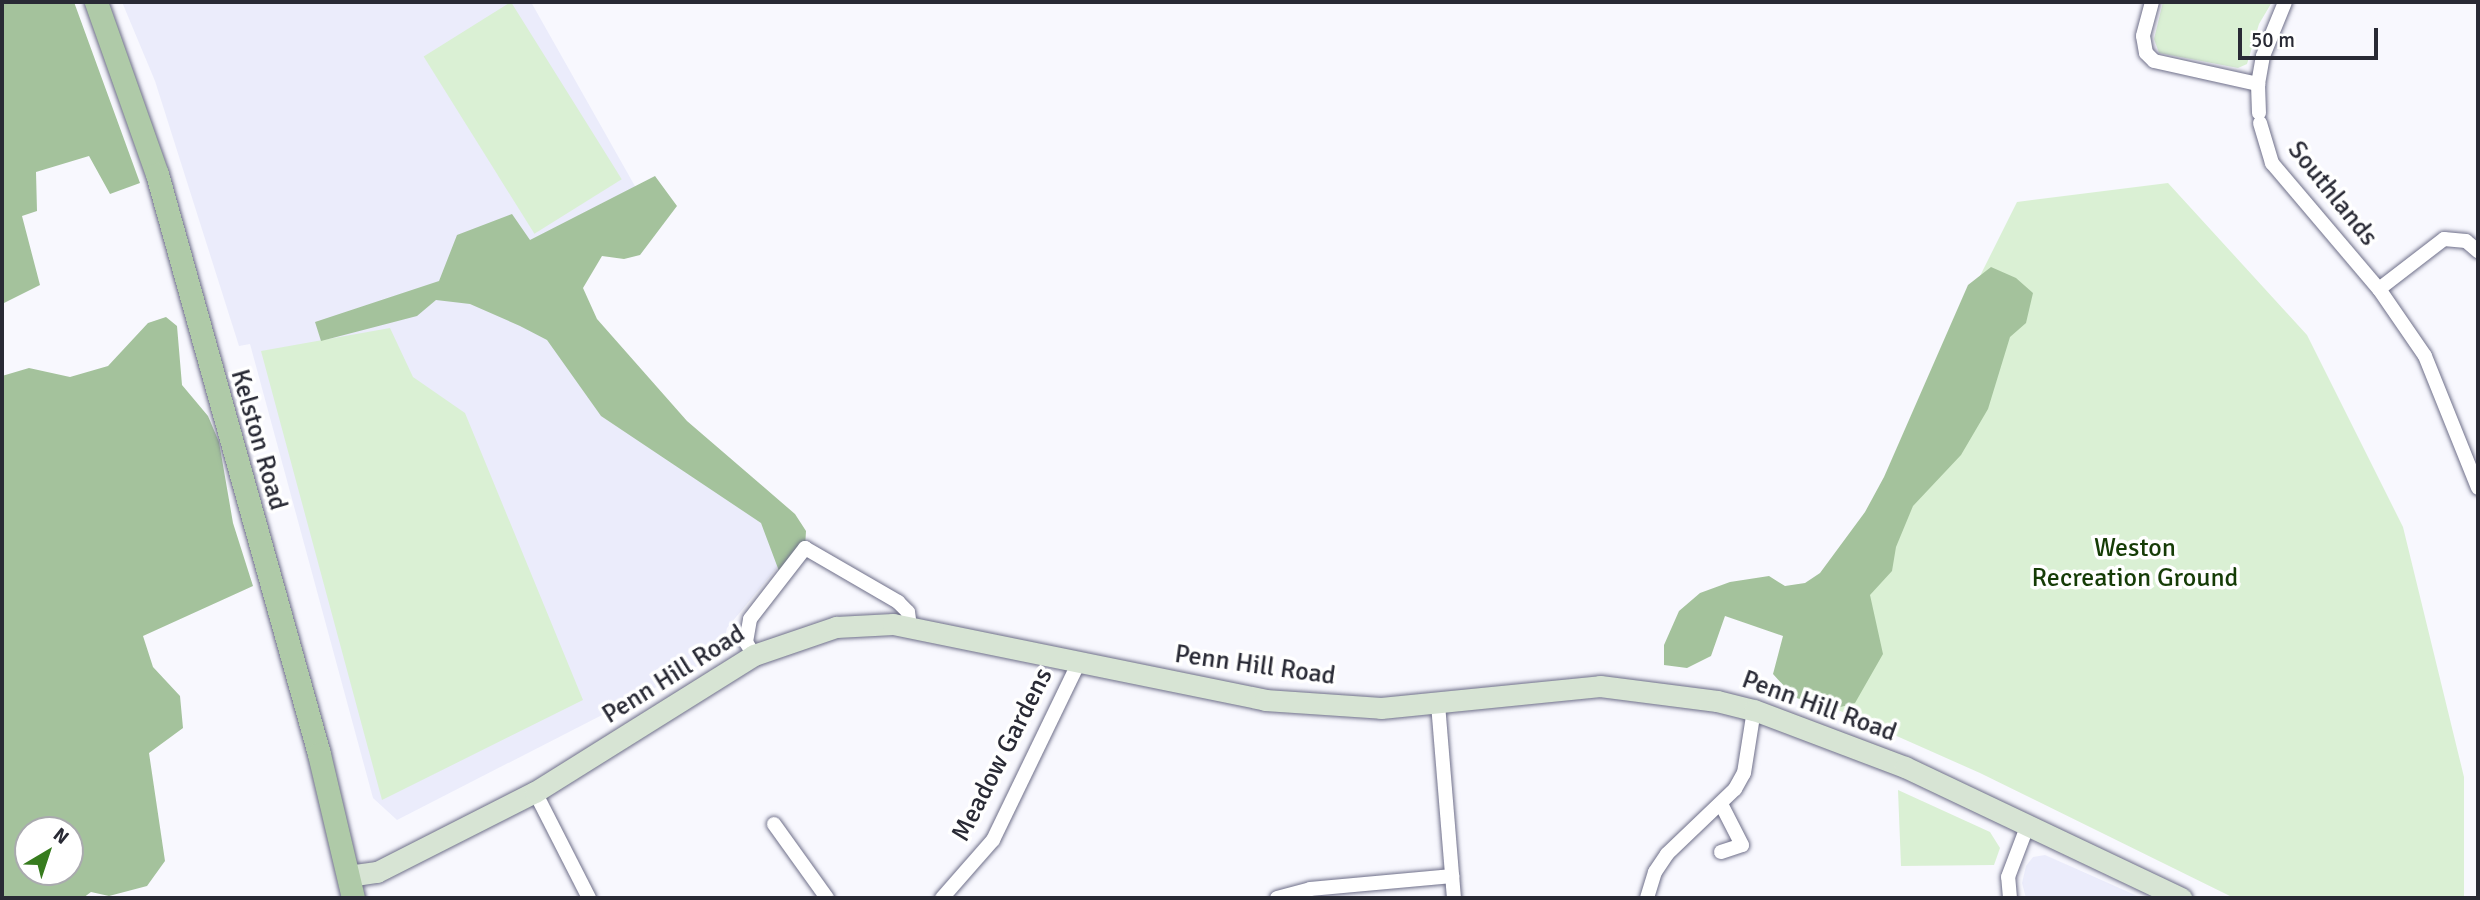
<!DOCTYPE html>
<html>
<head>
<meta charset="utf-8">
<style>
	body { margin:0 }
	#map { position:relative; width:2480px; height:900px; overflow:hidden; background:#f8f8fe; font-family:Signika,sans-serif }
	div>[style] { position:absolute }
	.built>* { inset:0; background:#ebecfb }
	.green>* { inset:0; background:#daf0d4; transform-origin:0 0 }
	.forest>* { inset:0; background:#a4c29c }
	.roads { filter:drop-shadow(0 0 2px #6e6f89) drop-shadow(0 0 2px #6e6f89) }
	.street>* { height:14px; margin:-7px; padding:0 7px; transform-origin:7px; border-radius:7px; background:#fff }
	.secondary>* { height:21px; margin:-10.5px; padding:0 10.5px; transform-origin:10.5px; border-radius:10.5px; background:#d7e4d4 }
	.primary>* { height:23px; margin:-11.5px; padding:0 11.5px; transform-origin:11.5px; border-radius:11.5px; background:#afcaa8 }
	span { translate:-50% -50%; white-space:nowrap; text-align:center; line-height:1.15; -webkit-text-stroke:7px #fff; paint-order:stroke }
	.street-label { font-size:26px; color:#292a35 }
	.park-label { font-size:26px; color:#153c06 }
	.frame { position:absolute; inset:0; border:4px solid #292a35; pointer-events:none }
	.north { position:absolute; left:14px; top:816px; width:70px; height:70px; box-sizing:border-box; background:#fff; border:2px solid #a9aaae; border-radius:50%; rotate:39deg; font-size:19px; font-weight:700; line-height:28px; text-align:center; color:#292a35 }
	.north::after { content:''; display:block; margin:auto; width:24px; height:32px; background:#377c1e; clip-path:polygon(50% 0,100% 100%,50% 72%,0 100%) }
	.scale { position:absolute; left:2238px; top:28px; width:140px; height:32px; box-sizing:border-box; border:4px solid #292a35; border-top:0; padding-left:9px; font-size:21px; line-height:24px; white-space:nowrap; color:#292a35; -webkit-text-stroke:5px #fff; paint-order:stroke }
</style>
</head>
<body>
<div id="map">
	<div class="built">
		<i style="clip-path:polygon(122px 2px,531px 2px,636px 188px,525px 282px,794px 547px,727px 628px,721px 654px,397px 820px,373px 798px,250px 344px,239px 346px,155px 81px)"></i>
		<i style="clip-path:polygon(2045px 855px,2142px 898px,2026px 898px,2022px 883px,2026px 866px,2033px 857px)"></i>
	</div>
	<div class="green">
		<i style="left:511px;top:2px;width:209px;height:103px;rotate:58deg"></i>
		<i style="clip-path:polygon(2163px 2px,2272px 2px,2259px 24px,2247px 64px,2238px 68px,2159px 53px,2154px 39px)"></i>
		<i style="clip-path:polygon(2168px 183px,2307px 335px,2403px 527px,2464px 777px,2464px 898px,2234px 898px,1980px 773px,1784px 686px,1879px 507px,1978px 280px,2017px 202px)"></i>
		<i style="clip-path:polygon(390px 328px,413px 377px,465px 413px,583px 700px,382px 800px,261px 351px)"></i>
		<i style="clip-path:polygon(1898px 790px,1990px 832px,2000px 848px,1994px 865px,1901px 866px)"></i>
	</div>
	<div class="forest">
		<i style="clip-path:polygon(2px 2px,74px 2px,140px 183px,110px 194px,89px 156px,36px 172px,37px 211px,22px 216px,40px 285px,2px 304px)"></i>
		<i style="clip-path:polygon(655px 176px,677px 206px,640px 255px,624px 259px,602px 256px,583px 288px,597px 319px,687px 421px,795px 514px,806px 531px,805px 548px,779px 571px,761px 523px,601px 416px,547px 340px,520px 326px,470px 304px,436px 300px,417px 316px,321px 341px,315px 322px,439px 281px,457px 235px,512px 214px,530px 240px)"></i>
		<i style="clip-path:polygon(1991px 267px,2016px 278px,2033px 293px,2026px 323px,2010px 337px,1988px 409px,1961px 455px,1913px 506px,1896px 547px,1892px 571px,1870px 595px,1883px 654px,1855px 703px,1830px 710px,1794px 697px,1773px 674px,1783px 636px,1725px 616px,1711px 656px,1687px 668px,1664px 665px,1664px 645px,1679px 611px,1700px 593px,1730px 582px,1769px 576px,1785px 586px,1805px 583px,1820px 573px,1865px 512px,1884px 477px,1968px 285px)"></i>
		<i style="clip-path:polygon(evenodd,166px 317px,177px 326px,182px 385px,208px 416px,219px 442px,233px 523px,253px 586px,143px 636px,153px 667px,180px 696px,183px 728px,149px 753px,165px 861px,147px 886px,109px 896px,91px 892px,83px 898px,2px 898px,2px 376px,29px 368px,70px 377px,108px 366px,148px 323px,166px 317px,28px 830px,70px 830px,70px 872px,28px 872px,28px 830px)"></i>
	</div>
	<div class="roads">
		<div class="street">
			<i style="left:2152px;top:2px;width:35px;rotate:105deg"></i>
			<i style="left:2143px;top:36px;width:17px;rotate:80deg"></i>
			<i style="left:2146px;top:53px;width:11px;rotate:45deg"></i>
			<i style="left:2154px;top:61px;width:107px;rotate:12.5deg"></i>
			<i style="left:2259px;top:113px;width:29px;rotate:-92deg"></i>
			<i style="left:2258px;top:84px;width:28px;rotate:-80deg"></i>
			<i style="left:2263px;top:56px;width:58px;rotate:-67.8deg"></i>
			<i style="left:2260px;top:123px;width:42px;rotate:73.3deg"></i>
			<i style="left:2272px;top:163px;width:165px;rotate:49.7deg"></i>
			<i style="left:2379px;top:289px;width:81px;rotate:55.5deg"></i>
			<i style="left:2425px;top:356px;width:142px;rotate:68.1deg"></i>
			<i style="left:2379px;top:289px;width:82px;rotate:-37.6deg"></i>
			<i style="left:2444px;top:239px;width:22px;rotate:5deg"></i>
			<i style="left:2466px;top:241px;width:16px;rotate:40deg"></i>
			<i style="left:754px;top:655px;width:15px;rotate:-122deg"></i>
			<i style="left:746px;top:642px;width:23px;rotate:-80deg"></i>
			<i style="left:750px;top:619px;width:90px;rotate:-52.2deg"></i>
			<i style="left:805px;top:548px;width:108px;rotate:30.1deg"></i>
			<i style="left:898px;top:602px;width:14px;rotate:45deg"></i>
			<i style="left:908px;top:612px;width:14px;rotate:82deg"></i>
			<i style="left:1438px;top:704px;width:195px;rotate:85.3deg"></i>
			<i style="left:535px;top:792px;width:119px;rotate:63deg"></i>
			<i style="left:774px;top:824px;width:91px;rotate:54.4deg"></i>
			<i style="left:1721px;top:852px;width:22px;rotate:-18deg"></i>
			<i style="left:1742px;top:845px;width:46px;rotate:-117.1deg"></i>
			<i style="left:942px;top:898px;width:77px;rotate:-48.7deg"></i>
			<i style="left:993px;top:840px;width:195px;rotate:-64.2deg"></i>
			<i style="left:1277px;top:898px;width:34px;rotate:-15deg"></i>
			<i style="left:1310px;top:889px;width:143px;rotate:-5.2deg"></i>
			<i style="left:1647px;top:898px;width:27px;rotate:-73deg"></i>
			<i style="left:1655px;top:872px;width:22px;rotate:-56deg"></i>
			<i style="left:1667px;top:854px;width:94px;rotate:-43.7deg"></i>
			<i style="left:1735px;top:789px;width:18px;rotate:-61deg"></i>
			<i style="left:1744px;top:773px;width:64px;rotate:-81deg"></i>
			<i style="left:2010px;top:898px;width:21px;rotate:-95deg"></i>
			<i style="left:2008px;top:877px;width:53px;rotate:-69.2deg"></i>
		</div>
		<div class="secondary">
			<i style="left:348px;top:876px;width:29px;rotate:-8deg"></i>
			<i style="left:377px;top:872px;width:177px;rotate:-26.9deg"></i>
			<i style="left:535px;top:792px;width:258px;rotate:-32deg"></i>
			<i style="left:754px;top:655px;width:87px;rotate:-18.9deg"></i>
			<i style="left:836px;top:627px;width:57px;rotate:-3deg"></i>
			<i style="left:893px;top:624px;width:380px;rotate:11.5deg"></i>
			<i style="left:1265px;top:700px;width:116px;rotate:3.9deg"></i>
			<i style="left:1381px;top:708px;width:220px;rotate:-5.7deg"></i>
			<i style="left:1600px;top:686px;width:118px;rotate:7.3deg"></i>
			<i style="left:1717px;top:701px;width:38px;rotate:14deg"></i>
			<i style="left:1754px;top:710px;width:161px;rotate:20.7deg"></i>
			<i style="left:1905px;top:767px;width:306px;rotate:25.4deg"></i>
		</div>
		<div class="primary">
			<i style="left:96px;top:2px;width:182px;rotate:70.5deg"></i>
			<i style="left:157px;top:174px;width:602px;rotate:74.39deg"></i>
			<i style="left:319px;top:754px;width:148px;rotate:76.7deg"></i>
		</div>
	</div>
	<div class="street-label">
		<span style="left:2332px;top:194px;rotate:51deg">Southlands</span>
		<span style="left:258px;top:440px;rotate:74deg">Kelston Road</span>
		<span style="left:1255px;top:666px;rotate:8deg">Penn Hill Road</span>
		<span style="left:674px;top:675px;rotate:-32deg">Penn Hill Road</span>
		<span style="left:1819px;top:707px;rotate:20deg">Penn Hill Road</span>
		<span style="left:1003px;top:755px;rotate:-63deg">Meadow Gardens</span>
	</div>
	<div class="park-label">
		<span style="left:2135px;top:564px">Weston<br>Recreation Ground</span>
	</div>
	<div class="frame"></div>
	<div class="north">N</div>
	<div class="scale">50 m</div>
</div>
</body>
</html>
